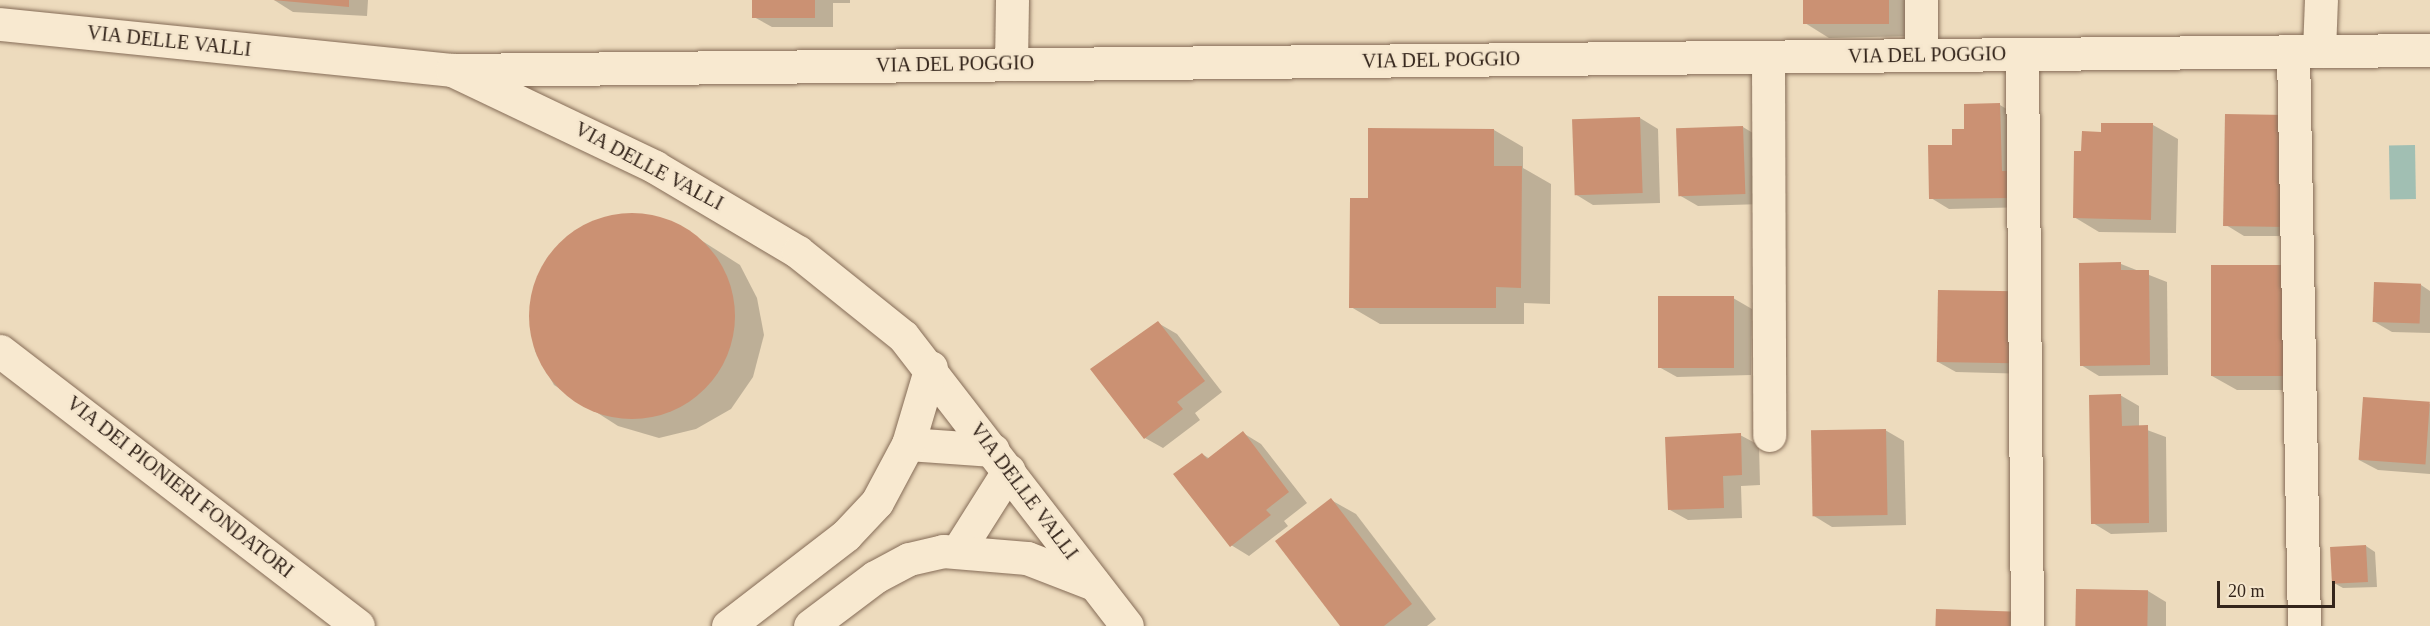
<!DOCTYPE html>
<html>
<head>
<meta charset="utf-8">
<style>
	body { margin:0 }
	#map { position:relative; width:2430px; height:626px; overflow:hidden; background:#eddbbd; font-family:Georgia,serif }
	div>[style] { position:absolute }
	.water>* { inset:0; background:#a1bfb3; transform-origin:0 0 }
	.shadow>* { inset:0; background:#0003 }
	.building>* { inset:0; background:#cb9173; transform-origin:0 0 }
	.round { border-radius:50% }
	.roads { filter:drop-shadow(0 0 2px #856c57) drop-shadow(0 0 2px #856c57) }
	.minor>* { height:33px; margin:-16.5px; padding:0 16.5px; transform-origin:16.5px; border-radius:16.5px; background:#f8e9d0 }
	span { translate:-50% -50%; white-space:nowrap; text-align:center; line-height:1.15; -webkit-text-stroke:5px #f5e6cd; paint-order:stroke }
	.street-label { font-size:20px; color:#34251b }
	.scale { position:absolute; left:2217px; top:581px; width:118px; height:27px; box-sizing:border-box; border:3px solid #34251b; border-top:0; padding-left:8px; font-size:18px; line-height:21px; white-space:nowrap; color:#34251b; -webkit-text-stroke:4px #f5e6cd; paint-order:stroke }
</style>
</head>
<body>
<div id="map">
	<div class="water">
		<i style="left:2415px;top:145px;width:54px;height:26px;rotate:89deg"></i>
	</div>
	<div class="shadow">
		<i style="clip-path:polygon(274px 0,368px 0,367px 16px,293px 12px)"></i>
		<i style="clip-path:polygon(754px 0,850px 0,850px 3px,833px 3px,833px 27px,772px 27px,754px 17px)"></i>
		<i style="clip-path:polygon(1804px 0,1913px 0,1914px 36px,1829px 38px,1805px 23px)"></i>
		<i style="clip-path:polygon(2000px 105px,2018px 116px,2029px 207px,1949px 209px,1931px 198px,1953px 146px)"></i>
		<i style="clip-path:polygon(2226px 116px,2304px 236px,2244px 236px,2226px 225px)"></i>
		<i style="clip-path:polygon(1640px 118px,1658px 129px,1660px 203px,1593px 205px,1575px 194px)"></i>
		<i style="clip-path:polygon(2103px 124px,2153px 125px,2178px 139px,2176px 233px,2099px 232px,2074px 217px,2083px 153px,2102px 133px)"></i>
		<i style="clip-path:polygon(1743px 127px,1761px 138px,1763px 204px,1698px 206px,1679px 195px)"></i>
		<i style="clip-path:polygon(1369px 130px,1494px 130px,1523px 147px,1523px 168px,1551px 184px,1550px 304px,1524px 303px,1524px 324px,1380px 324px,1351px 307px,1369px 200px)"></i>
		<i style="clip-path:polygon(634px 214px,674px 223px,740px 265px,757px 298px,764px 335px,753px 377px,731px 409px,696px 429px,659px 438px,618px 426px,554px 385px,535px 351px,531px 314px,539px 273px,564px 240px,597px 220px)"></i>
		<i style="clip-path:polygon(2121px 264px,2167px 282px,2168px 375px,2099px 376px,2081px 365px,2080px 265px)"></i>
		<i style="clip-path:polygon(2213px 266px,2309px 390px,2237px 390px,2212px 376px)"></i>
		<i style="clip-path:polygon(2421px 285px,2430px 291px,2430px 333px,2392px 332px,2373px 321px)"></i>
		<i style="clip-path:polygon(1733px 298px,1752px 309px,1751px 375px,1677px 377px,1659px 367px)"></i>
		<i style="clip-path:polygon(2033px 303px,2031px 374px,1956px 372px,1938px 362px)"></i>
		<i style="clip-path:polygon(1158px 323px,1177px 334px,1222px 392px,1195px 413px,1200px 420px,1163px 448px,1145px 438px)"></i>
		<i style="clip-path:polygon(2120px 395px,2139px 406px,2139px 427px,2166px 437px,2167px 532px,2111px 534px,2093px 523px)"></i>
		<i style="clip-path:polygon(2364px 399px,2430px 404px,2430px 474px,2378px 470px,2359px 460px)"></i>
		<i style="clip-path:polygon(1885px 430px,1904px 441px,1906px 525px,1832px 527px,1814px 516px)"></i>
		<i style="clip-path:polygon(1243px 433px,1261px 444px,1307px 503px,1284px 521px,1288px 526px,1249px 556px,1231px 545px,1202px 454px,1210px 459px)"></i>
		<i style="clip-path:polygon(1740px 435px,1759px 445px,1760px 485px,1741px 486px,1742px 518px,1688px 520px,1670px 510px)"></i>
		<i style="clip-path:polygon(1331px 500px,1356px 514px,1436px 619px,1427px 626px,1342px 626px)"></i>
		<i style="clip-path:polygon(2366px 546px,2375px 552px,2377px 587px,2343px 588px,2334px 583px)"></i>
		<i style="clip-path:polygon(2148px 591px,2166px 602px,2166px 626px,2077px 626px)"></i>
	</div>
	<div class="building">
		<i style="clip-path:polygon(273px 0,349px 0,349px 7px)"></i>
		<i style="left:752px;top:0;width:63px;height:18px"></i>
		<i style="left:1803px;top:0;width:86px;height:24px"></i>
		<i style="clip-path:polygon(2000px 103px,2002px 171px,2010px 171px,2011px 198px,1929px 199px,1928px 145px,1952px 145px,1952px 129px,1964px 129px,1964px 104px)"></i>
		<i style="left:2225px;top:114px;width:62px;height:112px;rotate:1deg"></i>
		<i style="left:1640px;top:117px;width:76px;height:68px;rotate:88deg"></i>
		<i style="clip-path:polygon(2101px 123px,2153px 123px,2151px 220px,2073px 218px,2074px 151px,2081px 151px,2082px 131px,2101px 132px)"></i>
		<i style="left:1743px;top:126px;width:68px;height:67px;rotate:88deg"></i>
		<i style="clip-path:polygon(1368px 128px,1494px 129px,1494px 166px,1522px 166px,1521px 288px,1496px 287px,1496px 308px,1349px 308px,1350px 198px,1368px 198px)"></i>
		<i class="round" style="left:529px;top:213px;width:206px;height:206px"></i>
		<i style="clip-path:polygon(2121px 262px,2121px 270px,2149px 270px,2150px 365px,2080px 366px,2079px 263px)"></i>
		<i style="left:2211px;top:265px;width:74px;height:111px"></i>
		<i style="left:2374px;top:282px;width:47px;height:40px;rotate:2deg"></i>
		<i style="left:1938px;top:290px;width:77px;height:72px;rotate:1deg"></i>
		<i style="left:1658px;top:296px;width:76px;height:72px"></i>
		<i style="clip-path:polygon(1158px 321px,1205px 381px,1177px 402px,1183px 409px,1144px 439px,1090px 369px)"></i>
		<i style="clip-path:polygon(2121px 394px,2122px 426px,2148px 425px,2149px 523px,2091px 524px,2089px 395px)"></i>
		<i style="left:2363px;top:397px;width:67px;height:63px;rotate:4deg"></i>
		<i style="left:1886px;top:429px;width:86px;height:75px;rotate:89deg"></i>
		<i style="clip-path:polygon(1243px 431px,1289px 492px,1266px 510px,1271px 515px,1230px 547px,1173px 474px,1202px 453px,1207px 459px)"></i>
		<i style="clip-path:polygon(1741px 433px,1742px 475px,1723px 476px,1724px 508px,1668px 510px,1665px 437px)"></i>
		<i style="clip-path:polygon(1331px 498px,1412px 604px,1384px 626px,1340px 626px,1275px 541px)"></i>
		<i style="left:2366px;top:545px;width:37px;height:36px;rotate:87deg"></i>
		<i style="left:2076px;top:589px;width:72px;height:37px;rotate:1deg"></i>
		<i style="left:1936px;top:609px;width:75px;height:17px;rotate:2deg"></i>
	</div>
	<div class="roads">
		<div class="minor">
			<i style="left:0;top:24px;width:454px;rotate:5.8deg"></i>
			<i style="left:452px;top:70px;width:225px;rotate:25.5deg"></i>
			<i style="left:655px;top:167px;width:166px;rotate:30.7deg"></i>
			<i style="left:798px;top:252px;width:134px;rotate:38.7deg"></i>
			<i style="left:903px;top:336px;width:366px;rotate:52.3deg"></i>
			<i style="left:2319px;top:51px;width:51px;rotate:-87.8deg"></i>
			<i style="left:2293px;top:52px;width:574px;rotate:88.9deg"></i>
			<i style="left:2022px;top:54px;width:572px;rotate:89.5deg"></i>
			<i style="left:1921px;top:55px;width:55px;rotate:-90deg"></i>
			<i style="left:1768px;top:57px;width:378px;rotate:89.8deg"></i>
			<i style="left:1011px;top:64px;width:64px;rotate:-89.1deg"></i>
			<i style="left:452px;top:70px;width:1978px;rotate:-0.58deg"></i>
			<i style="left:0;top:351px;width:451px;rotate:37.5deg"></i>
			<i style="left:908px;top:444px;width:85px;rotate:4deg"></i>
			<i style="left:959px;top:549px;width:93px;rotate:-57.7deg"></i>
			<i style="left:728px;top:626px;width:149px;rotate:-37.6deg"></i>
			<i style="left:846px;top:535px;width:45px;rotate:-46.8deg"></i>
			<i style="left:877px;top:502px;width:66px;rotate:-61.9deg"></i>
			<i style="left:908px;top:444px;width:80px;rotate:-73.4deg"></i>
			<i style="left:810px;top:626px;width:81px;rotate:-37deg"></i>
			<i style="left:875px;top:577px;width:38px;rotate:-28deg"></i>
			<i style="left:909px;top:559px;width:35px;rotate:-13deg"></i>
			<i style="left:943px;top:551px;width:84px;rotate:4.8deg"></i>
			<i style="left:1027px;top:558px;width:72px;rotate:21.2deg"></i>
		</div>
	</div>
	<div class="street-label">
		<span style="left:169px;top:41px;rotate:6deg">VIA DELLE VALLI</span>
		<span style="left:1927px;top:55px;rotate:-1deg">VIA DEL POGGIO</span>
		<span style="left:1441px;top:60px;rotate:-1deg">VIA DEL POGGIO</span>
		<span style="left:955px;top:64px;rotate:-1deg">VIA DEL POGGIO</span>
		<span style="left:649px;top:166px;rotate:28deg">VIA DELLE VALLI</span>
		<span style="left:180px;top:487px;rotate:38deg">VIA DEI PIONIERI FONDATORI</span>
		<span style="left:1024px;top:491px;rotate:53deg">VIA DELLE VALLI</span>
	</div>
	<div class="scale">20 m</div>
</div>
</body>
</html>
